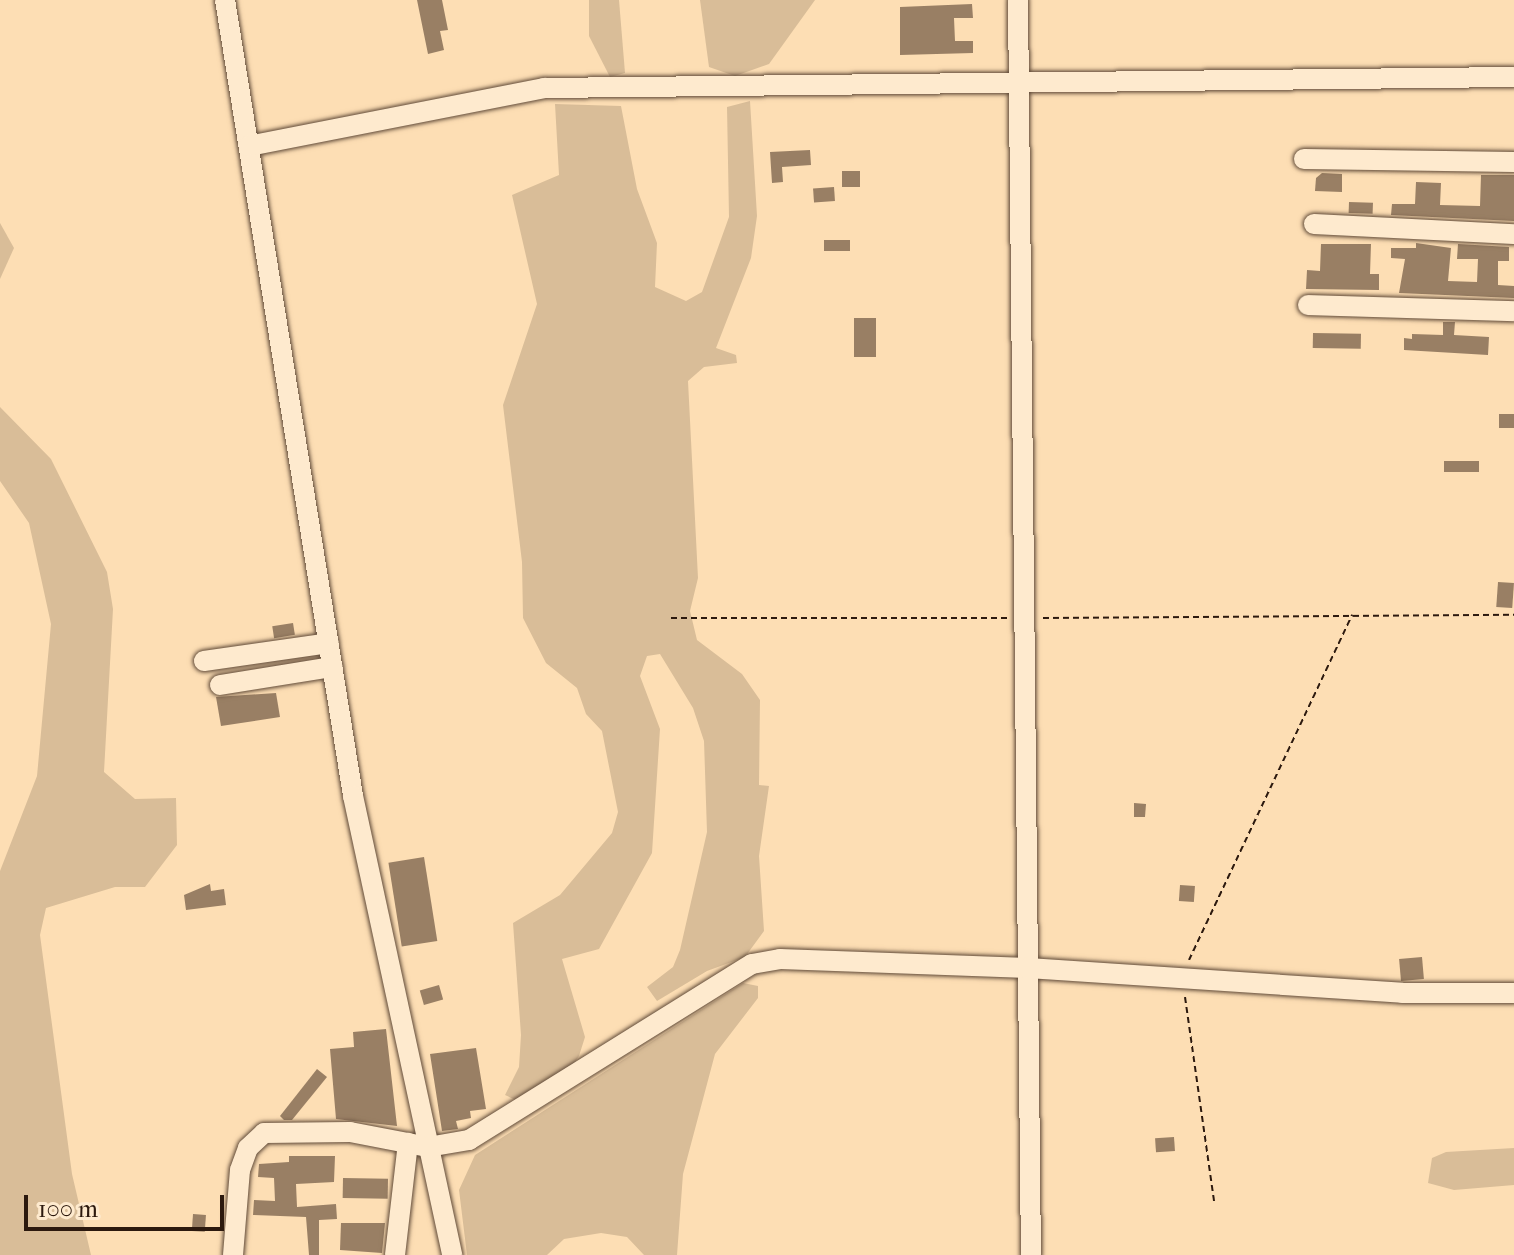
<!DOCTYPE html>
<html>
<head>
<meta charset="utf-8">
<style>
	body { margin:0 }
	#map { position:relative; width:1514px; height:1255px; overflow:hidden; background:#fddeb4; font-family:"IM FELL French Canon",serif }
	div>[style] { position:absolute }
	.green>* { inset:0; background:#d9bd98 }
	.building>* { inset:0; background:#997f64; transform-origin:0 0 }
	.path>* { height:2px; margin-top:-1px; transform-origin:0; background:repeating-linear-gradient(90deg,#2c190e 0 6px,transparent 0 10px) }
	.roads { filter:drop-shadow(0 0 2px #604a38) drop-shadow(0 0 2px #604a38) }
	.minor>* { height:20px; margin:-10px; padding:0 10px; transform-origin:10px; border-radius:10px; background:#feeace }
	span { translate:-50% -50%; white-space:nowrap; text-align:center; line-height:1.15; -webkit-text-stroke:7px #feeace; paint-order:stroke }
	.scale { position:absolute; left:24px; top:1195px; width:200px; height:36px; box-sizing:border-box; border:4px solid #2c190e; border-top:0; padding-left:10px; font-size:24px; line-height:28px; white-space:nowrap; color:#2c190e; -webkit-text-stroke:6px #feeace; paint-order:stroke }
</style>
</head>
<body>
<div id="map">
	<div class="green">
		<i style="clip-path:polygon(589px 0,619px 0,625px 73px,610px 77px,589px 36px)"></i>
		<i style="clip-path:polygon(700px 0,815px 0,769px 64px,735px 76px,709px 67px)"></i>
		<i style="clip-path:polygon(750px 101px,757px 216px,751px 258px,716px 348px,736px 355px,737px 363px,704px 367px,688px 381px,698px 578px,690px 611px,697px 640px,742px 674px,760px 700px,759px 785px,769px 786px,759px 856px,764px 931px,745px 957px,707px 971px,657px 1001px,647px 987px,673px 967px,680px 950px,707px 832px,704px 741px,693px 708px,660px 654px,647px 656px,640px 676px,660px 729px,652px 853px,599px 949px,562px 959px,585px 1037px,579px 1056px,570px 1069px,518px 1101px,505px 1095px,519px 1067px,521px 1035px,513px 923px,560px 895px,612px 833px,618px 812px,602px 731px,586px 714px,577px 688px,546px 663px,523px 618px,522px 562px,503px 405px,537px 304px,512px 195px,559px 175px,555px 104px,621px 106px,637px 189px,657px 243px,655px 287px,686px 301px,702px 292px,729px 217px,727px 107px)"></i>
		<i style="clip-path:polygon(0 223px,14px 248px,0 279px)"></i>
		<i style="clip-path:polygon(0 407px,51px 459px,107px 572px,113px 609px,104px 772px,135px 799px,176px 798px,177px 845px,145px 887px,115px 887px,46px 908px,40px 935px,72px 1174px,91px 1255px,0 1255px,0 871px,37px 776px,51px 624px,29px 523px,0 481px)"></i>
		<i style="clip-path:polygon(743px 983px,758px 986px,758px 998px,715px 1054px,683px 1174px,677px 1255px,644px 1255px,627px 1237px,601px 1233px,564px 1239px,547px 1255px,467px 1255px,459px 1190px,475px 1155px)"></i>
		<i style="clip-path:polygon(1514px 1148px,1514px 1185px,1454px 1190px,1428px 1183px,1432px 1158px,1446px 1152px)"></i>
	</div>
	<div class="building">
		<i style="clip-path:polygon(417px 0,442px 0,448px 30px,440px 31px,444px 50px,428px 54px)"></i>
		<i style="clip-path:polygon(972px 4px,973px 18px,954px 18px,955px 41px,973px 41px,973px 53px,900px 55px,900px 7px)"></i>
		<i style="clip-path:polygon(810px 150px,811px 165px,782px 167px,783px 182px,772px 183px,770px 152px)"></i>
		<i style="left:842px;top:171px;width:18px;height:16px"></i>
		<i style="clip-path:polygon(1322px 173px,1342px 174px,1342px 192px,1315px 191px,1316px 178px)"></i>
		<i style="clip-path:polygon(1481px 175px,1514px 175px,1514px 221px,1391px 215px,1392px 204px,1415px 204px,1416px 182px,1441px 183px,1440px 205px,1480px 206px)"></i>
		<i style="left:834px;top:187px;width:14px;height:21px;rotate:86deg"></i>
		<i style="left:1349px;top:202px;width:24px;height:11px;rotate:2deg"></i>
		<i style="left:824px;top:240px;width:26px;height:11px"></i>
		<i style="clip-path:polygon(1416px 243px,1451px 248px,1448px 281px,1477px 282px,1478px 259px,1457px 259px,1458px 244px,1509px 247px,1509px 261px,1498px 261px,1498px 285px,1514px 286px,1514px 298px,1399px 293px,1405px 259px,1391px 258px,1391px 248px,1416px 248px)"></i>
		<i style="clip-path:polygon(1321px 244px,1371px 244px,1370px 274px,1379px 274px,1379px 290px,1306px 289px,1307px 270px,1320px 271px)"></i>
		<i style="left:854px;top:318px;width:22px;height:39px"></i>
		<i style="clip-path:polygon(1443px 322px,1455px 322px,1454px 335px,1489px 337px,1488px 355px,1404px 350px,1404px 338px,1412px 339px,1412px 334px,1443px 335px)"></i>
		<i style="left:1313px;top:333px;width:48px;height:15px;rotate:1deg"></i>
		<i style="left:1499px;top:414px;width:15px;height:14px"></i>
		<i style="left:1444px;top:461px;width:35px;height:11px"></i>
		<i style="left:1498px;top:582px;width:16px;height:25px;rotate:4deg"></i>
		<i style="left:293px;top:623px;width:12px;height:21px;rotate:81deg"></i>
		<i style="clip-path:polygon(276px 693px,280px 717px,221px 726px,216px 697px)"></i>
		<i style="clip-path:polygon(1134px 803px,1146px 804px,1145px 817px,1134px 817px)"></i>
		<i style="left:424px;top:857px;width:85px;height:36px;rotate:81deg"></i>
		<i style="clip-path:polygon(210px 884px,211px 891px,224px 889px,226px 905px,186px 910px,184px 895px)"></i>
		<i style="left:1180px;top:885px;width:15px;height:16px;rotate:4deg"></i>
		<i style="left:1422px;top:957px;width:22px;height:23px;rotate:85deg"></i>
		<i style="left:439px;top:985px;width:15px;height:20px;rotate:74deg"></i>
		<i style="clip-path:polygon(386px 1029px,397px 1126px,336px 1119px,330px 1049px,354px 1047px,353px 1032px)"></i>
		<i style="clip-path:polygon(476px 1048px,486px 1109px,470px 1111px,471px 1118px,456px 1121px,458px 1129px,442px 1131px,430px 1054px)"></i>
		<i style="clip-path:polygon(317px 1069px,327px 1077px,292px 1120px,284px 1120px,280px 1116px)"></i>
		<i style="left:1174px;top:1137px;width:14px;height:19px;rotate:86deg"></i>
		<i style="clip-path:polygon(289px 1156px,335px 1156px,334px 1182px,296px 1184px,297px 1207px,336px 1204px,337px 1219px,319px 1220px,319px 1255px,309px 1255px,306px 1217px,253px 1215px,254px 1200px,275px 1201px,274px 1178px,258px 1177px,259px 1164px,289px 1162px)"></i>
		<i style="left:343px;top:1178px;width:45px;height:20px;rotate:1deg"></i>
		<i style="left:193px;top:1214px;width:13px;height:17px;rotate:4deg"></i>
		<i style="clip-path:polygon(341px 1223px,385px 1223px,382px 1253px,340px 1250px)"></i>
	</div>
	<div class="path">
		<i style="left:671px;top:618px;width:338px"></i>
		<i style="left:1043px;top:618px;width:471px;rotate:-0.4deg"></i>
		<i style="left:1189px;top:960px;width:382px;rotate:-64.7deg"></i>
		<i style="left:1185px;top:997px;width:207px;rotate:81.9deg"></i>
	</div>
	<div class="roads">
		<div class="minor">
			<i style="left:225px;top:0;width:806px;rotate:80.86deg"></i>
			<i style="left:353px;top:796px;width:470px;rotate:77.8deg"></i>
			<i style="left:1018px;top:0;width:1255px;rotate:89.41deg"></i>
			<i style="left:249px;top:146px;width:301px;rotate:-11.1deg"></i>
			<i style="left:544px;top:88px;width:970px;rotate:-0.65deg"></i>
			<i style="left:1304px;top:159px;width:210px;rotate:0.8deg"></i>
			<i style="left:1314px;top:224px;width:200px;rotate:2.9deg"></i>
			<i style="left:1308px;top:305px;width:206px;rotate:1.7deg"></i>
			<i style="left:204px;top:661px;width:126px;rotate:-8.2deg"></i>
			<i style="left:220px;top:685px;width:114px;rotate:-9.1deg"></i>
			<i style="left:233px;top:1255px;width:85px;rotate:-85.3deg"></i>
			<i style="left:240px;top:1170px;width:23px;rotate:-70deg"></i>
			<i style="left:248px;top:1148px;width:22px;rotate:-43deg"></i>
			<i style="left:264px;top:1133px;width:86px;rotate:-0.7deg"></i>
			<i style="left:350px;top:1132px;width:79px;rotate:10.9deg"></i>
			<i style="left:428px;top:1147px;width:42px;rotate:-9.7deg"></i>
			<i style="left:469px;top:1140px;width:333px;rotate:-31.9deg"></i>
			<i style="left:752px;top:964px;width:28px;rotate:-10deg"></i>
			<i style="left:780px;top:959px;width:248px;rotate:2.1deg"></i>
			<i style="left:1028px;top:968px;width:375px;rotate:3.8deg"></i>
			<i style="left:1402px;top:993px;width:112px"></i>
			<i style="left:395px;top:1255px;width:113px;rotate:-83.4deg"></i>
		</div>
	</div>
	<div class="scale">100 m</div>
</div>
</body>
</html>
